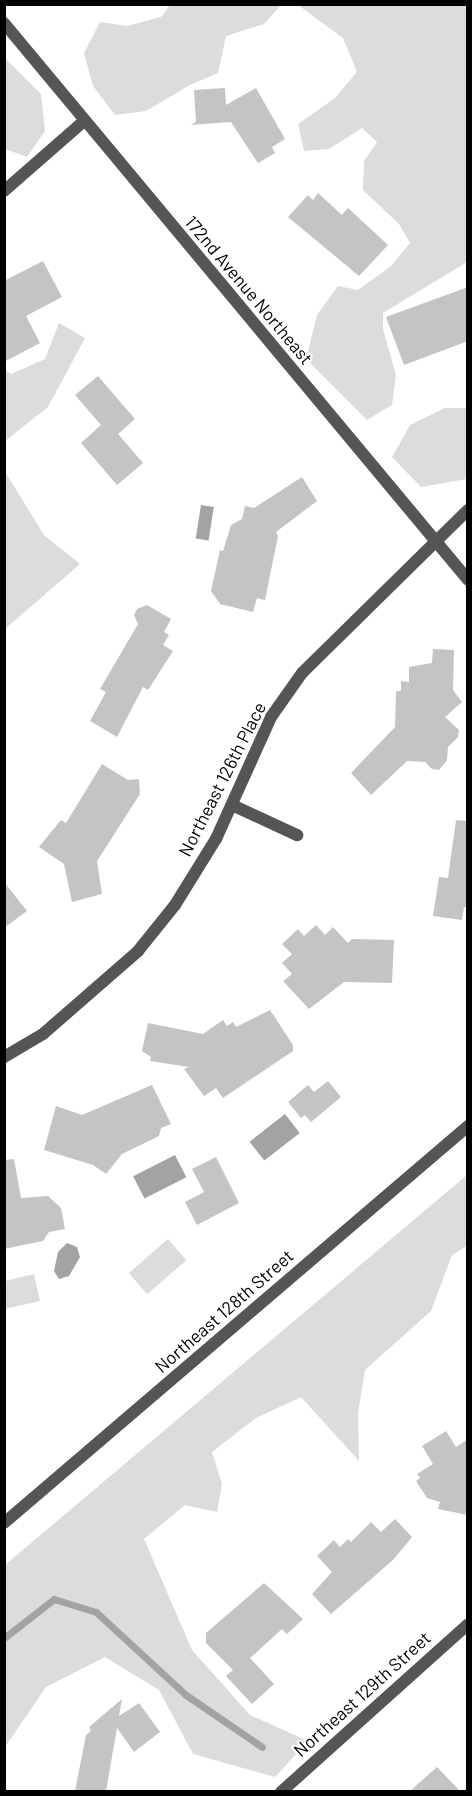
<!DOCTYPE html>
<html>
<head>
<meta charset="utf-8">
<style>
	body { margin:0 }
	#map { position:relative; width:472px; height:1796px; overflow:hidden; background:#fff; font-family:Barlow,sans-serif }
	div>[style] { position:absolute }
	.green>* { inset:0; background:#dcdcdc; transform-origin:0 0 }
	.water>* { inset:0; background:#a3a3a3; transform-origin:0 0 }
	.stream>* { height:7px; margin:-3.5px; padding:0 3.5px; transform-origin:3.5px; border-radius:3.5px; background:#a3a3a3 }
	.building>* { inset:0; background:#c4c4c4 }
	.minor>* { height:12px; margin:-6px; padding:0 6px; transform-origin:6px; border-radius:6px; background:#555 }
	.tertiary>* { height:12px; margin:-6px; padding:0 6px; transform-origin:6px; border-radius:6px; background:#555 }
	span { translate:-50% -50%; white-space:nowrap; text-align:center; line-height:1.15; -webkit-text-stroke:4.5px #fff; paint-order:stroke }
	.street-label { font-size:18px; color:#000 }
	.frame { position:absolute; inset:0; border:6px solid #000; pointer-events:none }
</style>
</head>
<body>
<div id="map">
	<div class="green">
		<i style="clip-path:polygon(170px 5px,281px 5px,264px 24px,226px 36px,218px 73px,190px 85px,146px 111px,115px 115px,93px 86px,84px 53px,100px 22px,127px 26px,161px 17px)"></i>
		<i style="clip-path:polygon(298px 5px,467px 5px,467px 262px,383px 313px,383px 329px,396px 375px,392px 405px,367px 420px,306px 359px,317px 315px,338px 286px,358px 290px,390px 267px,410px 243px,399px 224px,363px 190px,364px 161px,377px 142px,362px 128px,329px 149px,304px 151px,298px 124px,335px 98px,357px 72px,343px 38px)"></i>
		<i style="clip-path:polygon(5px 58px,41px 94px,45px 131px,27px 157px,5px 149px)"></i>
		<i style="clip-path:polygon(59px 323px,85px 338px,48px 407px,5px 441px,5px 370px,11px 374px,45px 359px)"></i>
		<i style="clip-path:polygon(445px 408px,467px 408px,467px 479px,421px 487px,392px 457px,410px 425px)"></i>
		<i style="clip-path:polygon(4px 470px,44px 535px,80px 564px,5px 629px)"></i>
		<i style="clip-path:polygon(467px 1175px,467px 1246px,452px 1255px,431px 1311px,365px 1370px,358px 1413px,359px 1461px,301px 1397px,256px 1418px,212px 1452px,222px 1484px,217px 1512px,185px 1505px,144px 1539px,192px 1650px,250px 1715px,308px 1741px,275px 1777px,193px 1754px,159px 1690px,105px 1657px,46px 1687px,5px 1747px,5px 1565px)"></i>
		<i style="left:168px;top:1239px;width:28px;height:52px;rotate:49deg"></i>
		<i style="clip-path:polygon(34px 1274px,40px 1301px,5px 1309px,5px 1281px)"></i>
	</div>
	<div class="water">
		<i style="left:201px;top:505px;width:13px;height:34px;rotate:9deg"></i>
		<i style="left:285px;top:1114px;width:24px;height:45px;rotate:52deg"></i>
		<i style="left:175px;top:1155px;width:25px;height:47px;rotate:63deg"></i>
		<i style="clip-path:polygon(67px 1243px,77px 1247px,80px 1257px,69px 1276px,59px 1279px,54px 1271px,58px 1252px)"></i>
	</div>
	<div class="stream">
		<i style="left:4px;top:1638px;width:63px;rotate:-38deg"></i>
		<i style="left:54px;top:1599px;width:44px;rotate:17.2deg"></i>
		<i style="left:96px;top:1612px;width:122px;rotate:42.7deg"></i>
		<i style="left:186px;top:1695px;width:92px;rotate:34.4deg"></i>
	</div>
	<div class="building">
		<i style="clip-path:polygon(225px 88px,226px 105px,256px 88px,285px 139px,272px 147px,275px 153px,258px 163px,231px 122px,191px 125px,196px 122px,194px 90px)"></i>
		<i style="clip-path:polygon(318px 193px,342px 215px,348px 208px,388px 245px,359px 276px,288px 217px,308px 195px,313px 200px)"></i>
		<i style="clip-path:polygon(43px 261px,62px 297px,26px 316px,40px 343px,4px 362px,4px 281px)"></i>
		<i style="clip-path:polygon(468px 287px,468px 341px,404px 365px,386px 317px)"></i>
		<i style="clip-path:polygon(98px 376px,135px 419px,118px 434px,143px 463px,117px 485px,81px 443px,101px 425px,75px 395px)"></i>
		<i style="clip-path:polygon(302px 477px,317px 501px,276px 532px,278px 536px,265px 600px,257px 598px,253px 612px,220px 604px,211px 591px,220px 550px,223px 551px,231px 525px,242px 519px,245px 506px,254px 508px)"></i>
		<i style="clip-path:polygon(147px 605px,171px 619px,164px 632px,169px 635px,163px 645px,173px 651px,148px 690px,143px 687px,117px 737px,90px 721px,106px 692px,100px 689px,138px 624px,134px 615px,137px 609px)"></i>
		<i style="clip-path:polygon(433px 649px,454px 650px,453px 690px,462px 702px,445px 717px,459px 730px,458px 737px,448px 747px,447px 760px,439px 770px,432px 769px,425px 762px,407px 761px,371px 795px,351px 773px,395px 727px,396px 691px,401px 691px,401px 681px,409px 682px,409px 667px,432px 663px)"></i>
		<i style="clip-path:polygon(102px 764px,128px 780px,139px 779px,140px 794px,97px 861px,102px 894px,72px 902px,64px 864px,39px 847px,61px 820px,66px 823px)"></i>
		<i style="clip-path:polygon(456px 820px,468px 821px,468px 908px,464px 907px,462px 920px,433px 916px,439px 877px,448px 878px)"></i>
		<i style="clip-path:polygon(4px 882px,27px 911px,4px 928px)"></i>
		<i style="clip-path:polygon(316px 925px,325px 935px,333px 927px,348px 943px,352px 939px,394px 940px,392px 983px,344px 982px,309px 1009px,283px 981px,292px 974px,282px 963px,292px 954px,282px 944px,298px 929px,304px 936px)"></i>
		<i style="clip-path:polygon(270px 1010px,293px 1045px,293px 1051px,223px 1098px,216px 1088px,204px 1096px,184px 1069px,189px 1067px,150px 1061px,151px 1057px,142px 1051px,148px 1023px,203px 1034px,223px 1020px,227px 1026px,233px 1022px,236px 1027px)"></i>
		<i style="clip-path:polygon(328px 1081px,341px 1097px,311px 1122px,305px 1115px,301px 1118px,288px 1102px,308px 1085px,314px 1092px)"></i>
		<i style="clip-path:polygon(152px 1085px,171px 1124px,161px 1128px,159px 1136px,122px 1154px,106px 1174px,93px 1165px,44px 1150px,56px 1106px,82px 1115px)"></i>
		<i style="clip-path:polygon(216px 1157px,239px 1203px,197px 1225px,185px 1202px,204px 1192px,192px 1169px)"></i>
		<i style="clip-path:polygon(14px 1159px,21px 1198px,48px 1196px,61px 1208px,65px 1229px,49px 1232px,43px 1241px,4px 1249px,4px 1160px)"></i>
		<i style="clip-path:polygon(446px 1431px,456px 1447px,468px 1439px,468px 1515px,438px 1509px,440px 1502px,427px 1498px,416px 1481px,420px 1478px,417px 1474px,433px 1464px,422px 1446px)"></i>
		<i style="clip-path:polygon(395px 1519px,412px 1537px,393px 1560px,331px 1614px,312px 1594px,332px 1572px,317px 1556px,334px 1540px,340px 1547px,348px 1539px,351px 1542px,371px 1522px,381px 1532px)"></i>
		<i style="clip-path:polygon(264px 1583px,303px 1619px,287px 1634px,282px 1629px,250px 1658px,274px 1684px,252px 1704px,226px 1676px,233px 1670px,206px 1643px,206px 1633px)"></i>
		<i style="clip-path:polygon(122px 1699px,119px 1716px,139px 1703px,160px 1732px,134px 1752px,117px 1728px,106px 1791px,75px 1791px,86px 1735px,91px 1731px,89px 1727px)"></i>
		<i style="clip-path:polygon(437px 1767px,460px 1791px,410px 1791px)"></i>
	</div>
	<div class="minor">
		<i style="left:4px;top:23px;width:725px;rotate:50.2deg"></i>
		<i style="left:4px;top:191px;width:106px;rotate:-41.2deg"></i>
		<i style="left:232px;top:805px;width:72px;rotate:24.8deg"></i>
		<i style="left:4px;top:1057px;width:45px;rotate:-30.5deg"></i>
		<i style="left:43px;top:1034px;width:126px;rotate:-41.1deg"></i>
		<i style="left:138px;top:951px;width:59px;rotate:-51.2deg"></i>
		<i style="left:175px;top:905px;width:78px;rotate:-58.2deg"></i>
		<i style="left:216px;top:839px;width:134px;rotate:-65.7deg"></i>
		<i style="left:271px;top:717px;width:54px;rotate:-54.8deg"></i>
		<i style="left:302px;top:673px;width:233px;rotate:-44.5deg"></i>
		<i style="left:281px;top:1792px;width:251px;rotate:-41.9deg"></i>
	</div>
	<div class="tertiary">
		<i style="left:4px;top:1523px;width:611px;rotate:-40.55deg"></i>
	</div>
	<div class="street-label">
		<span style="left:249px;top:290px;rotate:50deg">172nd Avenue Northeast</span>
		<span style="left:222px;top:779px;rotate:-63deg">Northeast 126th Place</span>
		<span style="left:224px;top:1311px;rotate:-41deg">Northeast 128th Street</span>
		<span style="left:362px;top:1694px;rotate:-42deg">Northeast 129th Street</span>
	</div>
	<div class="frame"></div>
</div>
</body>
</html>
